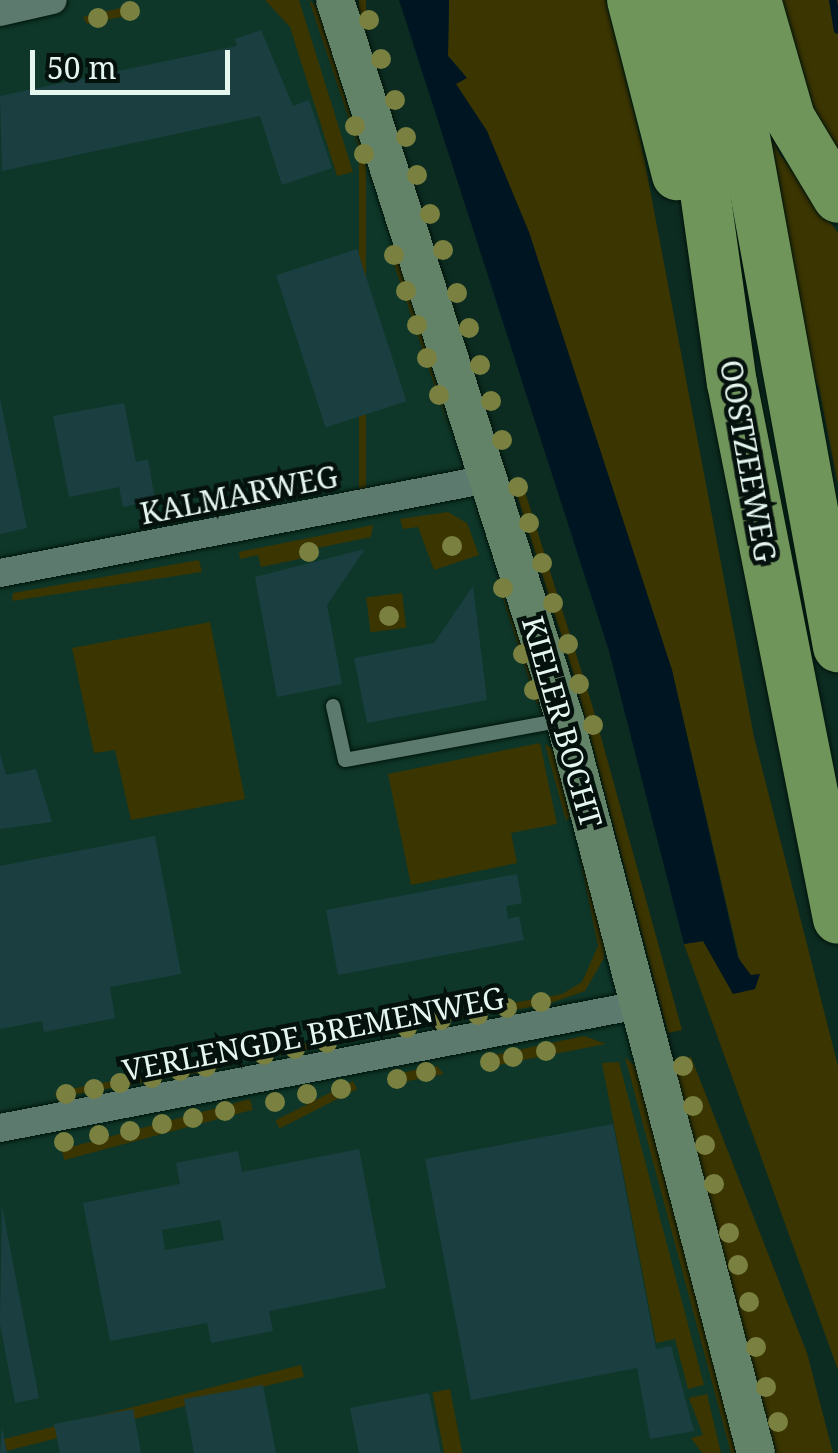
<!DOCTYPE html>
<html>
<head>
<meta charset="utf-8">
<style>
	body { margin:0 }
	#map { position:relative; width:838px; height:1453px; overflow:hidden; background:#0d2c21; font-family:"Noto Serif",serif }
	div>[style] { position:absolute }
	.built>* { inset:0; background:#0e3729 }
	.green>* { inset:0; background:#3b3502; transform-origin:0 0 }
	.water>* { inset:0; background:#001522 }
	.stream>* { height:8px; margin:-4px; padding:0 4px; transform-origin:4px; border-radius:4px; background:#001522 }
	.building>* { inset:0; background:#1b3f41; transform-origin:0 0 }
	.roads { filter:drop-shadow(0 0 2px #00140b) drop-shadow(0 0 2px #00140b) }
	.lane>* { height:14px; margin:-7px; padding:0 7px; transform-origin:7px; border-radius:7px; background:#5c7b6e }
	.street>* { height:28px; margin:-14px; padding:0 14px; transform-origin:14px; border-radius:14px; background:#5c7b6e }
	.secondary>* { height:38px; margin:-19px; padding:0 19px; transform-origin:19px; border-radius:19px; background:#628368 }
	.highway>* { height:50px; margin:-25px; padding:0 25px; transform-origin:25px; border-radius:25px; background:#70955b }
	.trees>* { width:20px; height:20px; margin:-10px; border-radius:50%; background:#7a8140 }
	span { translate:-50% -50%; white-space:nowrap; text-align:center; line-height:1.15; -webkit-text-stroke:9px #05110d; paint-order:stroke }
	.street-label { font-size:30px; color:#e5f6ef }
	.scale { position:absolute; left:30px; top:50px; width:200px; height:45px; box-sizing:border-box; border:5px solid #e5f6ef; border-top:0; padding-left:12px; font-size:30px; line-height:35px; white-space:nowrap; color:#e5f6ef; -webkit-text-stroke:8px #05110d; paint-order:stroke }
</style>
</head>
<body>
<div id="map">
	<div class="built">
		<i style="clip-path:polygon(0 0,343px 0,768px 1453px,0 1453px)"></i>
	</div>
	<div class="green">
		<i style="clip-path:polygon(265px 0,299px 0,353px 172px,337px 176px,290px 27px)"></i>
		<i style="clip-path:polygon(309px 0,320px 10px,366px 170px)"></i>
		<i style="left:359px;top:0;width:7px;height:490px"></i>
		<i style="clip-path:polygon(449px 0,606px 0,640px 137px,754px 737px,838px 1066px,838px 1370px,684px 944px,703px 941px,755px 988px,739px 958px,672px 671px,487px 131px,455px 83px,463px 73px,448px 56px)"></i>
		<i style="clip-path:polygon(777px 0,838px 0,838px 163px,800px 87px)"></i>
		<i style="clip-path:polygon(137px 4px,136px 14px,87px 24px,83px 17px)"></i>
		<i style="clip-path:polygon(756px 86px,778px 151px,838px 233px,838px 485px,819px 388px,803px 350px)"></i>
		<i style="clip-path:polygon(388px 246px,396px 246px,450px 432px)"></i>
		<i style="clip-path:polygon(521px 479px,593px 708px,682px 1030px,668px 1033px,574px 675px,513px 482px)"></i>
		<i style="clip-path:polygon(448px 512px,467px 523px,479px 555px,434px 570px,418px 527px,403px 529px,400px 519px)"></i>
		<i style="clip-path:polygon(373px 525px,371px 537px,303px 551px,304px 558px,261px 567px,258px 555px,240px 559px,239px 552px)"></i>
		<i style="clip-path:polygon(199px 560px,202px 572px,12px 601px,13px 593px)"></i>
		<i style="clip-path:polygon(495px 573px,541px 697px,537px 705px)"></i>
		<i style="left:402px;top:593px;width:35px;height:36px;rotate:83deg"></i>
		<i style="clip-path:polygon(210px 622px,245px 799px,131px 820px,115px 750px,94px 753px,72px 648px)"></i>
		<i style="clip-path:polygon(540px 743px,557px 824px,511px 833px,517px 863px,411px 885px,388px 774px)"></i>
		<i style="clip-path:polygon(545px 744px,555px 750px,571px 815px,566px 821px)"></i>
		<i style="clip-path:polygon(579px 853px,605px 941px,604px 958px,585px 991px,548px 1004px,403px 1029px,402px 1023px,562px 994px,582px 982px,598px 946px)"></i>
		<i style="clip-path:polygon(348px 1035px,346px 1043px,262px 1058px,254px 1053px)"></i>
		<i style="clip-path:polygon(584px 1036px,606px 1044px,483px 1068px,485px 1057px)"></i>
		<i style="clip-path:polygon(625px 1057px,638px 1069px,739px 1453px,731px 1453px)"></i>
		<i style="clip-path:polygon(691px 1057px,807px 1353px,833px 1453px,776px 1453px,671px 1061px)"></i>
		<i style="clip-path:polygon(221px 1060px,218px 1069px,56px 1098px,55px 1092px)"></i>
		<i style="clip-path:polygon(619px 1062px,704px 1385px,688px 1389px,675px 1339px,656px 1343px,602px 1063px)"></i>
		<i style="clip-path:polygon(437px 1066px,444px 1074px,388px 1085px,389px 1075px)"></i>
		<i style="left:353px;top:1081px;width:9px;height:87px;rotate:63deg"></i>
		<i style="left:250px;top:1099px;width:11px;height:195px;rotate:75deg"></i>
		<i style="left:301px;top:1365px;width:12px;height:306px;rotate:76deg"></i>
		<i style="left:450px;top:1389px;width:65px;height:18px;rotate:79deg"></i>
		<i style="clip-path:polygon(707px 1394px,721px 1453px,702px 1453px,691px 1438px,703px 1435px,689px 1398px)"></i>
	</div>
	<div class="water">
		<i style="clip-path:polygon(399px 0,449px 0,448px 56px,467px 78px,456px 84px,487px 131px,529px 232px,672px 670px,738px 958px,751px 975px,760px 974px,755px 989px,733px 994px,703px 941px,684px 944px,609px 651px)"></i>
	</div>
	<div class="stream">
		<i style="left:833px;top:0;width:30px;rotate:81deg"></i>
	</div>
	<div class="building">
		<i style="clip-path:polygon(261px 30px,293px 106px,309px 100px,332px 168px,282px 185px,260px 116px,2px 171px,0 96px,237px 46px,235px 39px)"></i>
		<i style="left:357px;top:249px;width:160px;height:85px;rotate:72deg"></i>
		<i style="clip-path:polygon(0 398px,27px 528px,0 534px)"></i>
		<i style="clip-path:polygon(124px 403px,136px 462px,148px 459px,155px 500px,123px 507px,119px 487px,69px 497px,53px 416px)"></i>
		<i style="clip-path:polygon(365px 549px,327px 605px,342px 684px,277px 697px,255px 577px)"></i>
		<i style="clip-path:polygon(473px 586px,487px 700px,367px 723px,354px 658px,434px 643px)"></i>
		<i style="clip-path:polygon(0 753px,6px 775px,36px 769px,52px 822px,0 829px)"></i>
		<i style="clip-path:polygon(155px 836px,181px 974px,110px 987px,115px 1018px,44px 1032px,42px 1021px,0 1029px,0 866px)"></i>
		<i style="clip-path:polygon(517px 874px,522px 903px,506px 906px,508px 919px,519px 916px,524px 940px,338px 975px,326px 910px)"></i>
		<i style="clip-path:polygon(613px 1124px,656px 1349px,671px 1346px,694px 1431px,650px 1439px,637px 1368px,471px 1400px,425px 1159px)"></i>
		<i style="clip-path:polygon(evenodd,359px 1149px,386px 1288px,269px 1311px,273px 1331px,211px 1343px,207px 1323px,110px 1341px,83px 1203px,180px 1184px,176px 1163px,238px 1151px,242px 1172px,359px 1149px,220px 1220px,224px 1240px,165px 1250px,162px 1230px,220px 1220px)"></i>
		<i style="clip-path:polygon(2px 1206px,39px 1398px,15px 1403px,0 1324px)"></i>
		<i style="clip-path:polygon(263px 1385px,276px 1453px,194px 1453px,184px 1399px)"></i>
		<i style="clip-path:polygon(429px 1393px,441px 1453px,359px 1453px,350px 1408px)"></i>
		<i style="clip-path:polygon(133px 1409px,141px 1453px,60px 1453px,54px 1424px)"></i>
		<i style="clip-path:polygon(2px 1427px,7px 1453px,0 1453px)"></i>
	</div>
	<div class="roads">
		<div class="lane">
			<i style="left:333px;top:706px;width:55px;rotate:77.5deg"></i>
			<i style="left:345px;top:760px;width:223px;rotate:-10.4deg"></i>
		</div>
		<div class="street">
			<i style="left:0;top:12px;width:54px;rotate:-12.8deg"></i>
			<i style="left:0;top:573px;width:498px;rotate:-10.9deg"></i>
			<i style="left:0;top:1128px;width:651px;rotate:-10.9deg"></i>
		</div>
		<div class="secondary">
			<i style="left:335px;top:0;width:756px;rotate:72.28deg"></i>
			<i style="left:565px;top:720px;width:757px;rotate:75.4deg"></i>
		</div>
		<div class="highway">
			<i style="left:632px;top:0;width:181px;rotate:75.6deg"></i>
			<i style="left:678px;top:0;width:387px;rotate:82deg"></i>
			<i style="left:732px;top:383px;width:546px;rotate:78.81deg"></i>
			<i style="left:720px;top:0;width:658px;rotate:79.66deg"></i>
			<i style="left:756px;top:0;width:123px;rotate:73.9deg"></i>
			<i style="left:790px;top:118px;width:93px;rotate:59deg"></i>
		</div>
	</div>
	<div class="trees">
		<i style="left:130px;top:11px"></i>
		<i style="left:98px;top:18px"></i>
		<i style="left:369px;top:20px"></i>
		<i style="left:381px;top:59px"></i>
		<i style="left:395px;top:100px"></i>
		<i style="left:355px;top:126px"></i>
		<i style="left:406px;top:137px"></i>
		<i style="left:364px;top:154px"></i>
		<i style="left:417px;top:175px"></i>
		<i style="left:430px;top:214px"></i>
		<i style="left:443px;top:250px"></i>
		<i style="left:394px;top:255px"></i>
		<i style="left:406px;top:291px"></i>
		<i style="left:457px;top:293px"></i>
		<i style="left:417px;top:325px"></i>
		<i style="left:469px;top:328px"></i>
		<i style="left:427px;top:358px"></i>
		<i style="left:480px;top:365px"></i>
		<i style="left:439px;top:395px"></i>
		<i style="left:491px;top:401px"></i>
		<i style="left:502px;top:440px"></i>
		<i style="left:518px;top:487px"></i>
		<i style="left:529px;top:523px"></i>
		<i style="left:452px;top:546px"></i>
		<i style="left:309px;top:552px"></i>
		<i style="left:542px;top:563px"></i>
		<i style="left:503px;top:588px"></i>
		<i style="left:553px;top:603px"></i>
		<i style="left:389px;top:616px"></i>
		<i style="left:568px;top:644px"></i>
		<i style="left:523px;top:654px"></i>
		<i style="left:579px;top:684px"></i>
		<i style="left:534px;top:690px"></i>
		<i style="left:593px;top:725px"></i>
		<i style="left:541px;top:1002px"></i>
		<i style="left:507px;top:1008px"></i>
		<i style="left:478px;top:1015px"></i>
		<i style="left:441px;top:1020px"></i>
		<i style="left:407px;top:1028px"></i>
		<i style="left:327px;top:1043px"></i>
		<i style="left:295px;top:1049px"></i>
		<i style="left:546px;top:1051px"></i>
		<i style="left:264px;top:1055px"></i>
		<i style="left:513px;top:1057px"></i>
		<i style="left:490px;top:1062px"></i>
		<i style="left:683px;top:1066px"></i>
		<i style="left:206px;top:1067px"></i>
		<i style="left:180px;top:1071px"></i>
		<i style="left:426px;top:1072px"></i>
		<i style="left:152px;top:1078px"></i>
		<i style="left:397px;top:1079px"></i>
		<i style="left:120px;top:1083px"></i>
		<i style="left:94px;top:1089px"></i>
		<i style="left:341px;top:1089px"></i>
		<i style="left:66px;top:1094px"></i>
		<i style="left:307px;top:1094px"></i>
		<i style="left:275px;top:1102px"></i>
		<i style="left:693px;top:1106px"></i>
		<i style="left:225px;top:1111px"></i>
		<i style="left:193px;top:1118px"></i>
		<i style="left:162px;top:1124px"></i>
		<i style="left:130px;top:1131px"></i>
		<i style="left:99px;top:1135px"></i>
		<i style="left:64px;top:1142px"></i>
		<i style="left:705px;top:1145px"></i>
		<i style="left:714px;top:1184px"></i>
		<i style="left:729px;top:1233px"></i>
		<i style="left:738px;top:1265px"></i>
		<i style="left:749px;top:1302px"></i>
		<i style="left:756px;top:1347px"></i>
		<i style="left:766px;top:1387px"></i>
		<i style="left:778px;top:1422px"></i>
	</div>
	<div class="street-label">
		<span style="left:748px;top:461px;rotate:80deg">OOSTZEEWEG</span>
		<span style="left:239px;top:495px;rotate:-11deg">KALMARWEG</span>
		<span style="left:562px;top:722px;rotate:74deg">KIELER BOCHT</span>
		<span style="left:313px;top:1034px;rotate:-11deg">VERLENGDE BREMENWEG</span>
	</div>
	<div class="scale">50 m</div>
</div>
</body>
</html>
